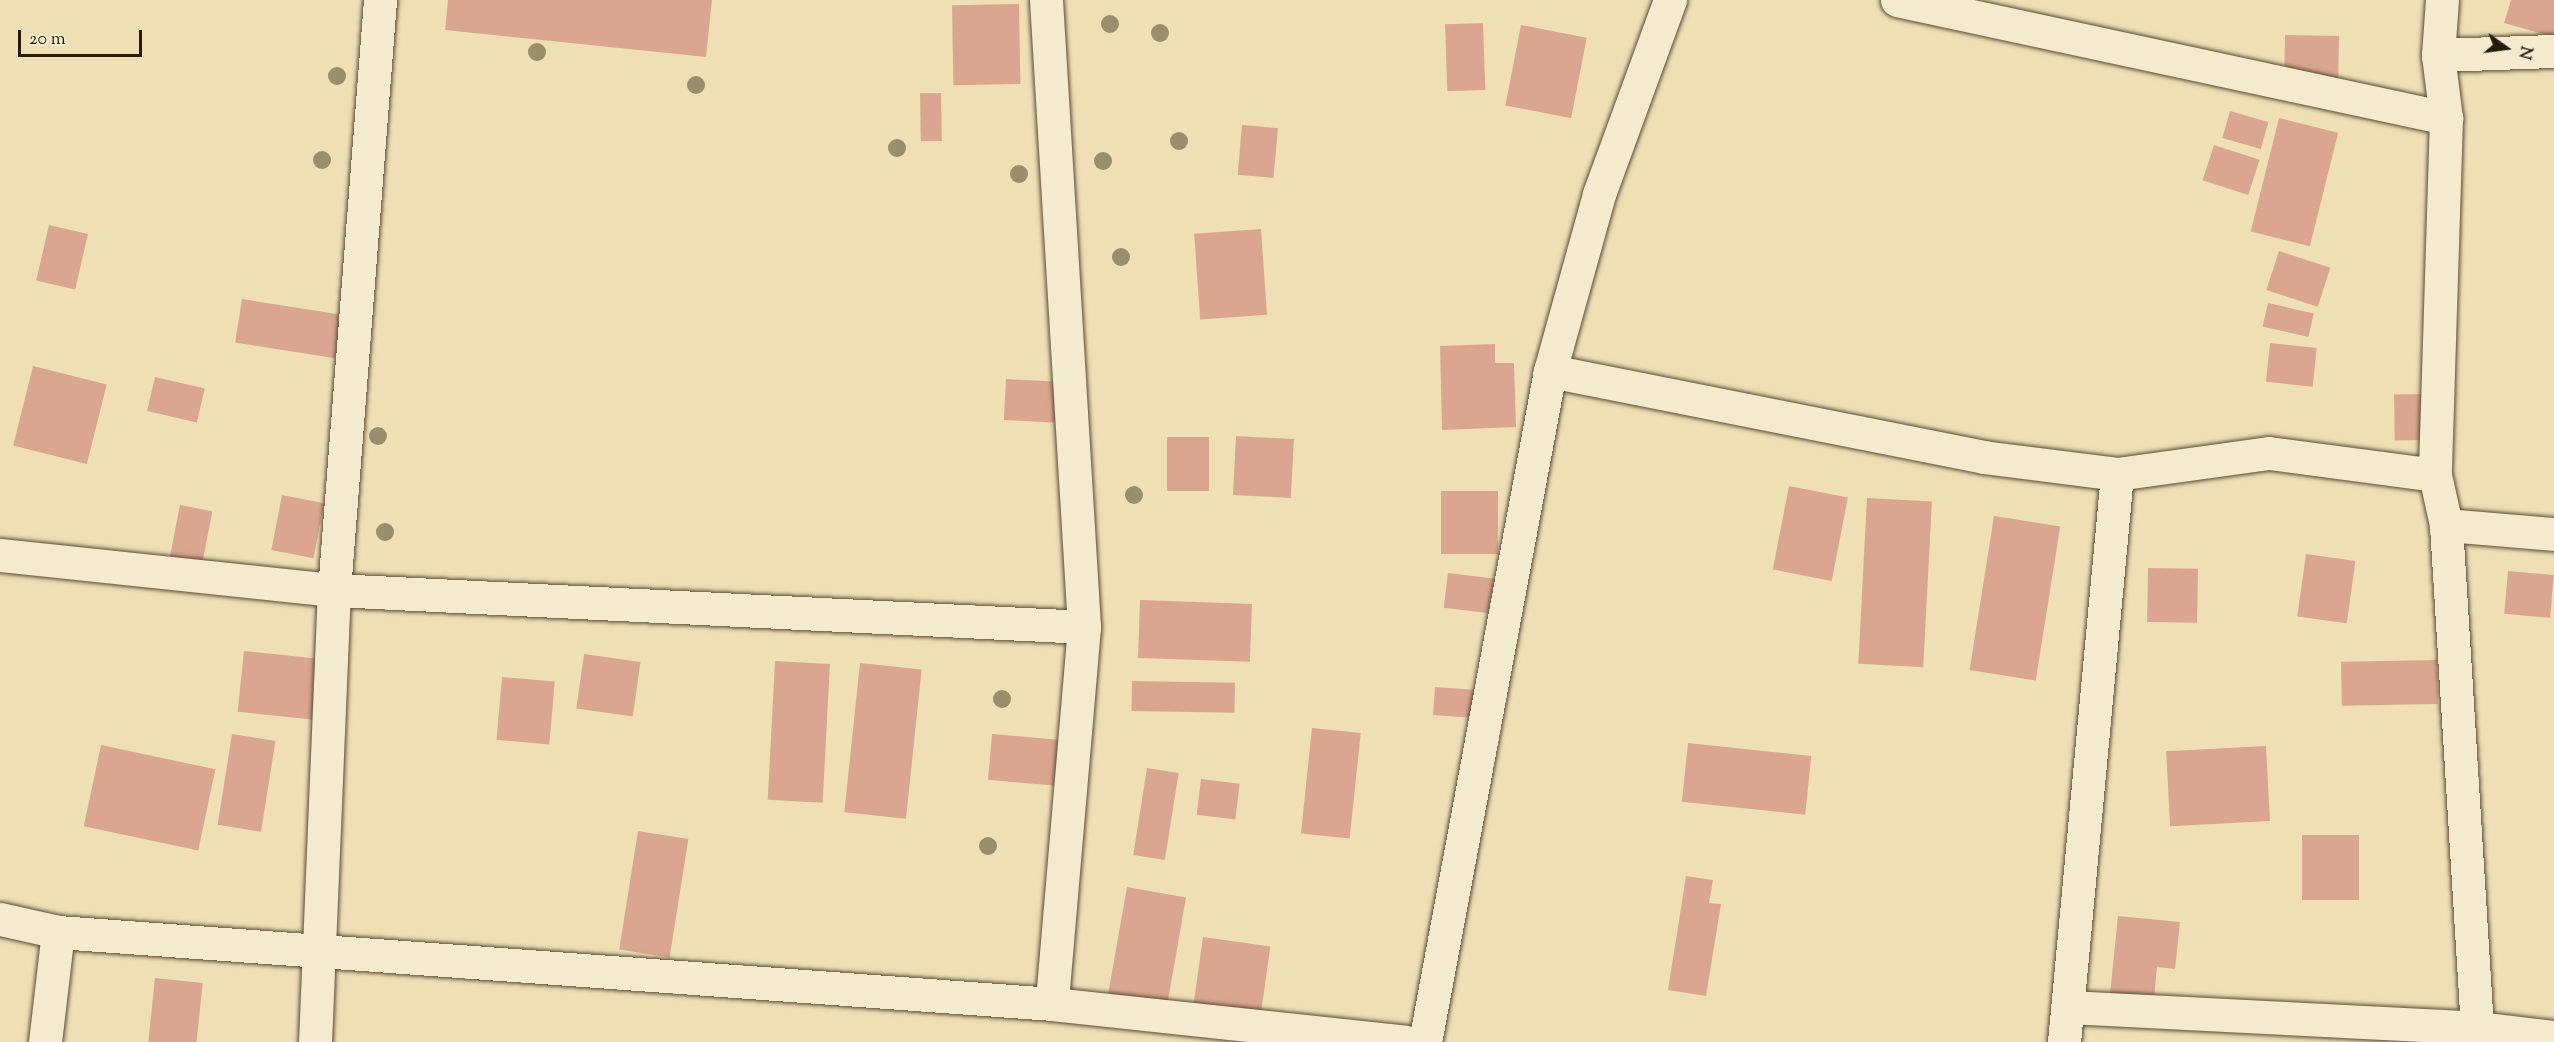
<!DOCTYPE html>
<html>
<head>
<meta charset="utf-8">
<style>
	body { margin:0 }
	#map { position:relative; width:2554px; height:1042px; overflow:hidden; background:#eee0b4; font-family:"Sorts Mill Goudy",serif }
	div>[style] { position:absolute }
	.building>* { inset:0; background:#dba68f; transform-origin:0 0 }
	.roads { filter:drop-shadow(0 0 2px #5a4b37) drop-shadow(0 0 2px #5a4b37) }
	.minor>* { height:33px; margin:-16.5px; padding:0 16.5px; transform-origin:16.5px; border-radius:16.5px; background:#f4ebce }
	.trees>* { width:18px; height:18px; margin:-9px; border-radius:50%; background:#998f6d }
	span { translate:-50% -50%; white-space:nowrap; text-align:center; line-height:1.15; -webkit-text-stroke:6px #f4ebce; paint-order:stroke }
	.north { position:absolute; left:2476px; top:18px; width:60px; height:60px; -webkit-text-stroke:4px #f4ebce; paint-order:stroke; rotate:104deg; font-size:16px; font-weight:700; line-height:24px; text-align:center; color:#29190d }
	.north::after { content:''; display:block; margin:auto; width:21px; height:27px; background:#29190d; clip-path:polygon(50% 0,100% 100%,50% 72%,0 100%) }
	.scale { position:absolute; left:18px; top:30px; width:124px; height:27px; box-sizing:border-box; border:3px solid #29190d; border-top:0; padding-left:8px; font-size:18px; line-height:21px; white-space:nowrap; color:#29190d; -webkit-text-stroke:4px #f4ebce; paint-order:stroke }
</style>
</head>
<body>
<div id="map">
	<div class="building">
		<i style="clip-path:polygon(448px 0,712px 0,706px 57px,445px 30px)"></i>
		<i style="clip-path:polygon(2511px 0,2554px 0,2554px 37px,2504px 23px)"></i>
		<i style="left:1019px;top:4px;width:80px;height:67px;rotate:89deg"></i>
		<i style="left:1483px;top:23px;width:67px;height:38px;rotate:88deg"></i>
		<i style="left:1521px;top:25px;width:67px;height:82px;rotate:11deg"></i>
		<i style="left:2285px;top:35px;width:54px;height:44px;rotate:1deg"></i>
		<i style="left:941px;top:93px;width:48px;height:21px;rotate:89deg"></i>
		<i style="left:2230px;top:111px;width:40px;height:28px;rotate:16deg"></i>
		<i style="left:2279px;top:118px;width:61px;height:117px;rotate:14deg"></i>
		<i style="left:1242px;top:125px;width:36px;height:50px;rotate:5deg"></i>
		<i style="left:2214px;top:145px;width:48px;height:37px;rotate:18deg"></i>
		<i style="left:49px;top:225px;width:40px;height:57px;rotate:13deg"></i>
		<i style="left:1261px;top:229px;width:86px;height:67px;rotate:86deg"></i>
		<i style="left:2279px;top:251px;width:54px;height:41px;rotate:18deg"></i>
		<i style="left:242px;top:299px;width:101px;height:44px;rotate:9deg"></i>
		<i style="left:2268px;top:303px;width:47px;height:24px;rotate:13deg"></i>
		<i style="left:2270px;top:343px;width:47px;height:39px;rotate:6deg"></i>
		<i style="clip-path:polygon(1495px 344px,1495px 363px,1514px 363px,1516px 427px,1442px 430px,1440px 346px)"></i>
		<i style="left:33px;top:366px;width:76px;height:82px;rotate:14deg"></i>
		<i style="left:155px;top:377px;width:51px;height:35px;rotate:13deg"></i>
		<i style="left:1006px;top:379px;width:52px;height:41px;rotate:3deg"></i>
		<i style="left:2429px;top:394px;width:46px;height:35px;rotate:89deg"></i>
		<i style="left:1236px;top:436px;width:58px;height:59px;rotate:3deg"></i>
		<i style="left:1167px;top:437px;width:42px;height:54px"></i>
		<i style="left:1789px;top:486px;width:60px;height:85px;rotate:11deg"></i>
		<i style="left:1498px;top:491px;width:63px;height:57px;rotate:90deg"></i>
		<i style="left:282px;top:495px;width:43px;height:56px;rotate:11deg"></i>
		<i style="left:1867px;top:498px;width:65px;height:166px;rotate:3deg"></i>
		<i style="left:180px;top:505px;width:33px;height:56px;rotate:11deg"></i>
		<i style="left:1994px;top:516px;width:67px;height:156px;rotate:9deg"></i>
		<i style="left:2306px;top:554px;width:50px;height:63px;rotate:8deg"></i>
		<i style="left:2148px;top:568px;width:50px;height:54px;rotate:1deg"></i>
		<i style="left:2508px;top:571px;width:46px;height:43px;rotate:5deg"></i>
		<i style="left:1448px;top:573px;width:54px;height:35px;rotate:7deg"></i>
		<i style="left:1140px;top:600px;width:112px;height:58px;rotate:2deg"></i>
		<i style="left:244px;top:651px;width:77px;height:61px;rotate:6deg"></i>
		<i style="left:584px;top:654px;width:57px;height:55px;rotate:8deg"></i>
		<i style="left:2437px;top:660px;width:44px;height:96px;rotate:89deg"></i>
		<i style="left:775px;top:661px;width:55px;height:139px;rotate:3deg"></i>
		<i style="left:860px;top:663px;width:62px;height:150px;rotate:6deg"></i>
		<i style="left:502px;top:677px;width:53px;height:63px;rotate:5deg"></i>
		<i style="left:1132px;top:681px;width:103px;height:30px;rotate:1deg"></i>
		<i style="left:1435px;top:687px;width:46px;height:28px;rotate:4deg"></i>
		<i style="left:1312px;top:728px;width:49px;height:106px;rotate:6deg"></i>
		<i style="left:232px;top:734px;width:44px;height:92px;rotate:9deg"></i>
		<i style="left:992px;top:734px;width:72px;height:46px;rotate:5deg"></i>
		<i style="left:1688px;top:743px;width:124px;height:59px;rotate:6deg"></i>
		<i style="left:101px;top:745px;width:117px;height:83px;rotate:12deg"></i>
		<i style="left:2266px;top:746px;width:75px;height:100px;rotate:87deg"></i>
		<i style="left:1147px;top:768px;width:32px;height:88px;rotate:9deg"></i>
		<i style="left:1201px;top:779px;width:39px;height:36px;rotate:7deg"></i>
		<i style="left:638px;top:831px;width:51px;height:120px;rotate:9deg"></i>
		<i style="left:2302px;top:835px;width:57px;height:65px"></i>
		<i style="clip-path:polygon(1686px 876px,1713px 880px,1709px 903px,1721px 904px,1706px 996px,1668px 990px)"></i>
		<i style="left:1127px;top:887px;width:60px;height:113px;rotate:10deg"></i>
		<i style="clip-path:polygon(2118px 916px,2180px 922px,2175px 969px,2157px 967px,2154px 998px,2110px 994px)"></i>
		<i style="left:1203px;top:937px;width:68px;height:73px;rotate:8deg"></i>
		<i style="left:155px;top:978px;width:48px;height:64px;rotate:6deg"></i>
	</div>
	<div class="roads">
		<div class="minor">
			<i style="left:1046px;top:0;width:628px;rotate:86.53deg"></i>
			<i style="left:1084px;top:627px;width:378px;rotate:94.9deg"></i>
			<i style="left:1897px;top:0;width:562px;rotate:12.13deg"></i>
			<i style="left:2442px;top:0;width:55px;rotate:94.2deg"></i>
			<i style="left:2438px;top:55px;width:64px;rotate:82.8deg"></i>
			<i style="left:2446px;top:118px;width:357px;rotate:91.8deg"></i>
			<i style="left:2435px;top:475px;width:51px;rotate:77.6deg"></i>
			<i style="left:2446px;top:525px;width:504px;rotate:86.47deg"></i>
			<i style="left:2438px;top:55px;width:116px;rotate:-2deg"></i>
			<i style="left:1550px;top:371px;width:441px;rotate:11.2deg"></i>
			<i style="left:1983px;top:457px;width:135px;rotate:7.2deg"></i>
			<i style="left:2117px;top:474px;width:153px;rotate:-7.9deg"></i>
			<i style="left:2269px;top:453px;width:167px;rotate:7.5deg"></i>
			<i style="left:2446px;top:525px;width:108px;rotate:4.8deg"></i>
			<i style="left:0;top:555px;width:336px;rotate:6deg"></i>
			<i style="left:334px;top:590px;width:751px;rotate:2.82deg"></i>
			<i style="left:0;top:919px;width:59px;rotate:12.6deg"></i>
			<i style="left:58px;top:932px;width:997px;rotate:4.14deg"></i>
			<i style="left:1052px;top:1004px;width:355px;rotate:6.1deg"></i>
			<i style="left:2068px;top:1007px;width:410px;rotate:2.9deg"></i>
			<i style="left:2477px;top:1028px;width:78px;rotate:6.7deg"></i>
			<i style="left:45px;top:1042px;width:111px;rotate:-83.3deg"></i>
			<i style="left:315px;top:1042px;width:452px;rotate:-87.6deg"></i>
			<i style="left:334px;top:590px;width:592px;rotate:-85.54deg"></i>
			<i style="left:1425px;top:1042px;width:683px;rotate:-79.45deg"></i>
			<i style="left:1550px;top:371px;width:184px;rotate:-74.5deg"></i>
			<i style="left:1599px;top:194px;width:207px;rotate:-69.9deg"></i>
			<i style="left:2064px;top:1042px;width:570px;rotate:-84.67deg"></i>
		</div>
	</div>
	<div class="trees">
		<i style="left:1110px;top:24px"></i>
		<i style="left:1160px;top:33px"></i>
		<i style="left:537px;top:52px"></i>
		<i style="left:337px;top:76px"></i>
		<i style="left:696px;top:85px"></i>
		<i style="left:1179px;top:141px"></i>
		<i style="left:897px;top:148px"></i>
		<i style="left:322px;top:160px"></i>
		<i style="left:1103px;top:161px"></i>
		<i style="left:1019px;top:174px"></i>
		<i style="left:1121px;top:257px"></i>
		<i style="left:378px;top:436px"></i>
		<i style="left:1134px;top:495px"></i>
		<i style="left:385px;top:532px"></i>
		<i style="left:1002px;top:699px"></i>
		<i style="left:988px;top:846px"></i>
	</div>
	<div class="north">N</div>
	<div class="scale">20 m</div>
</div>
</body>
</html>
